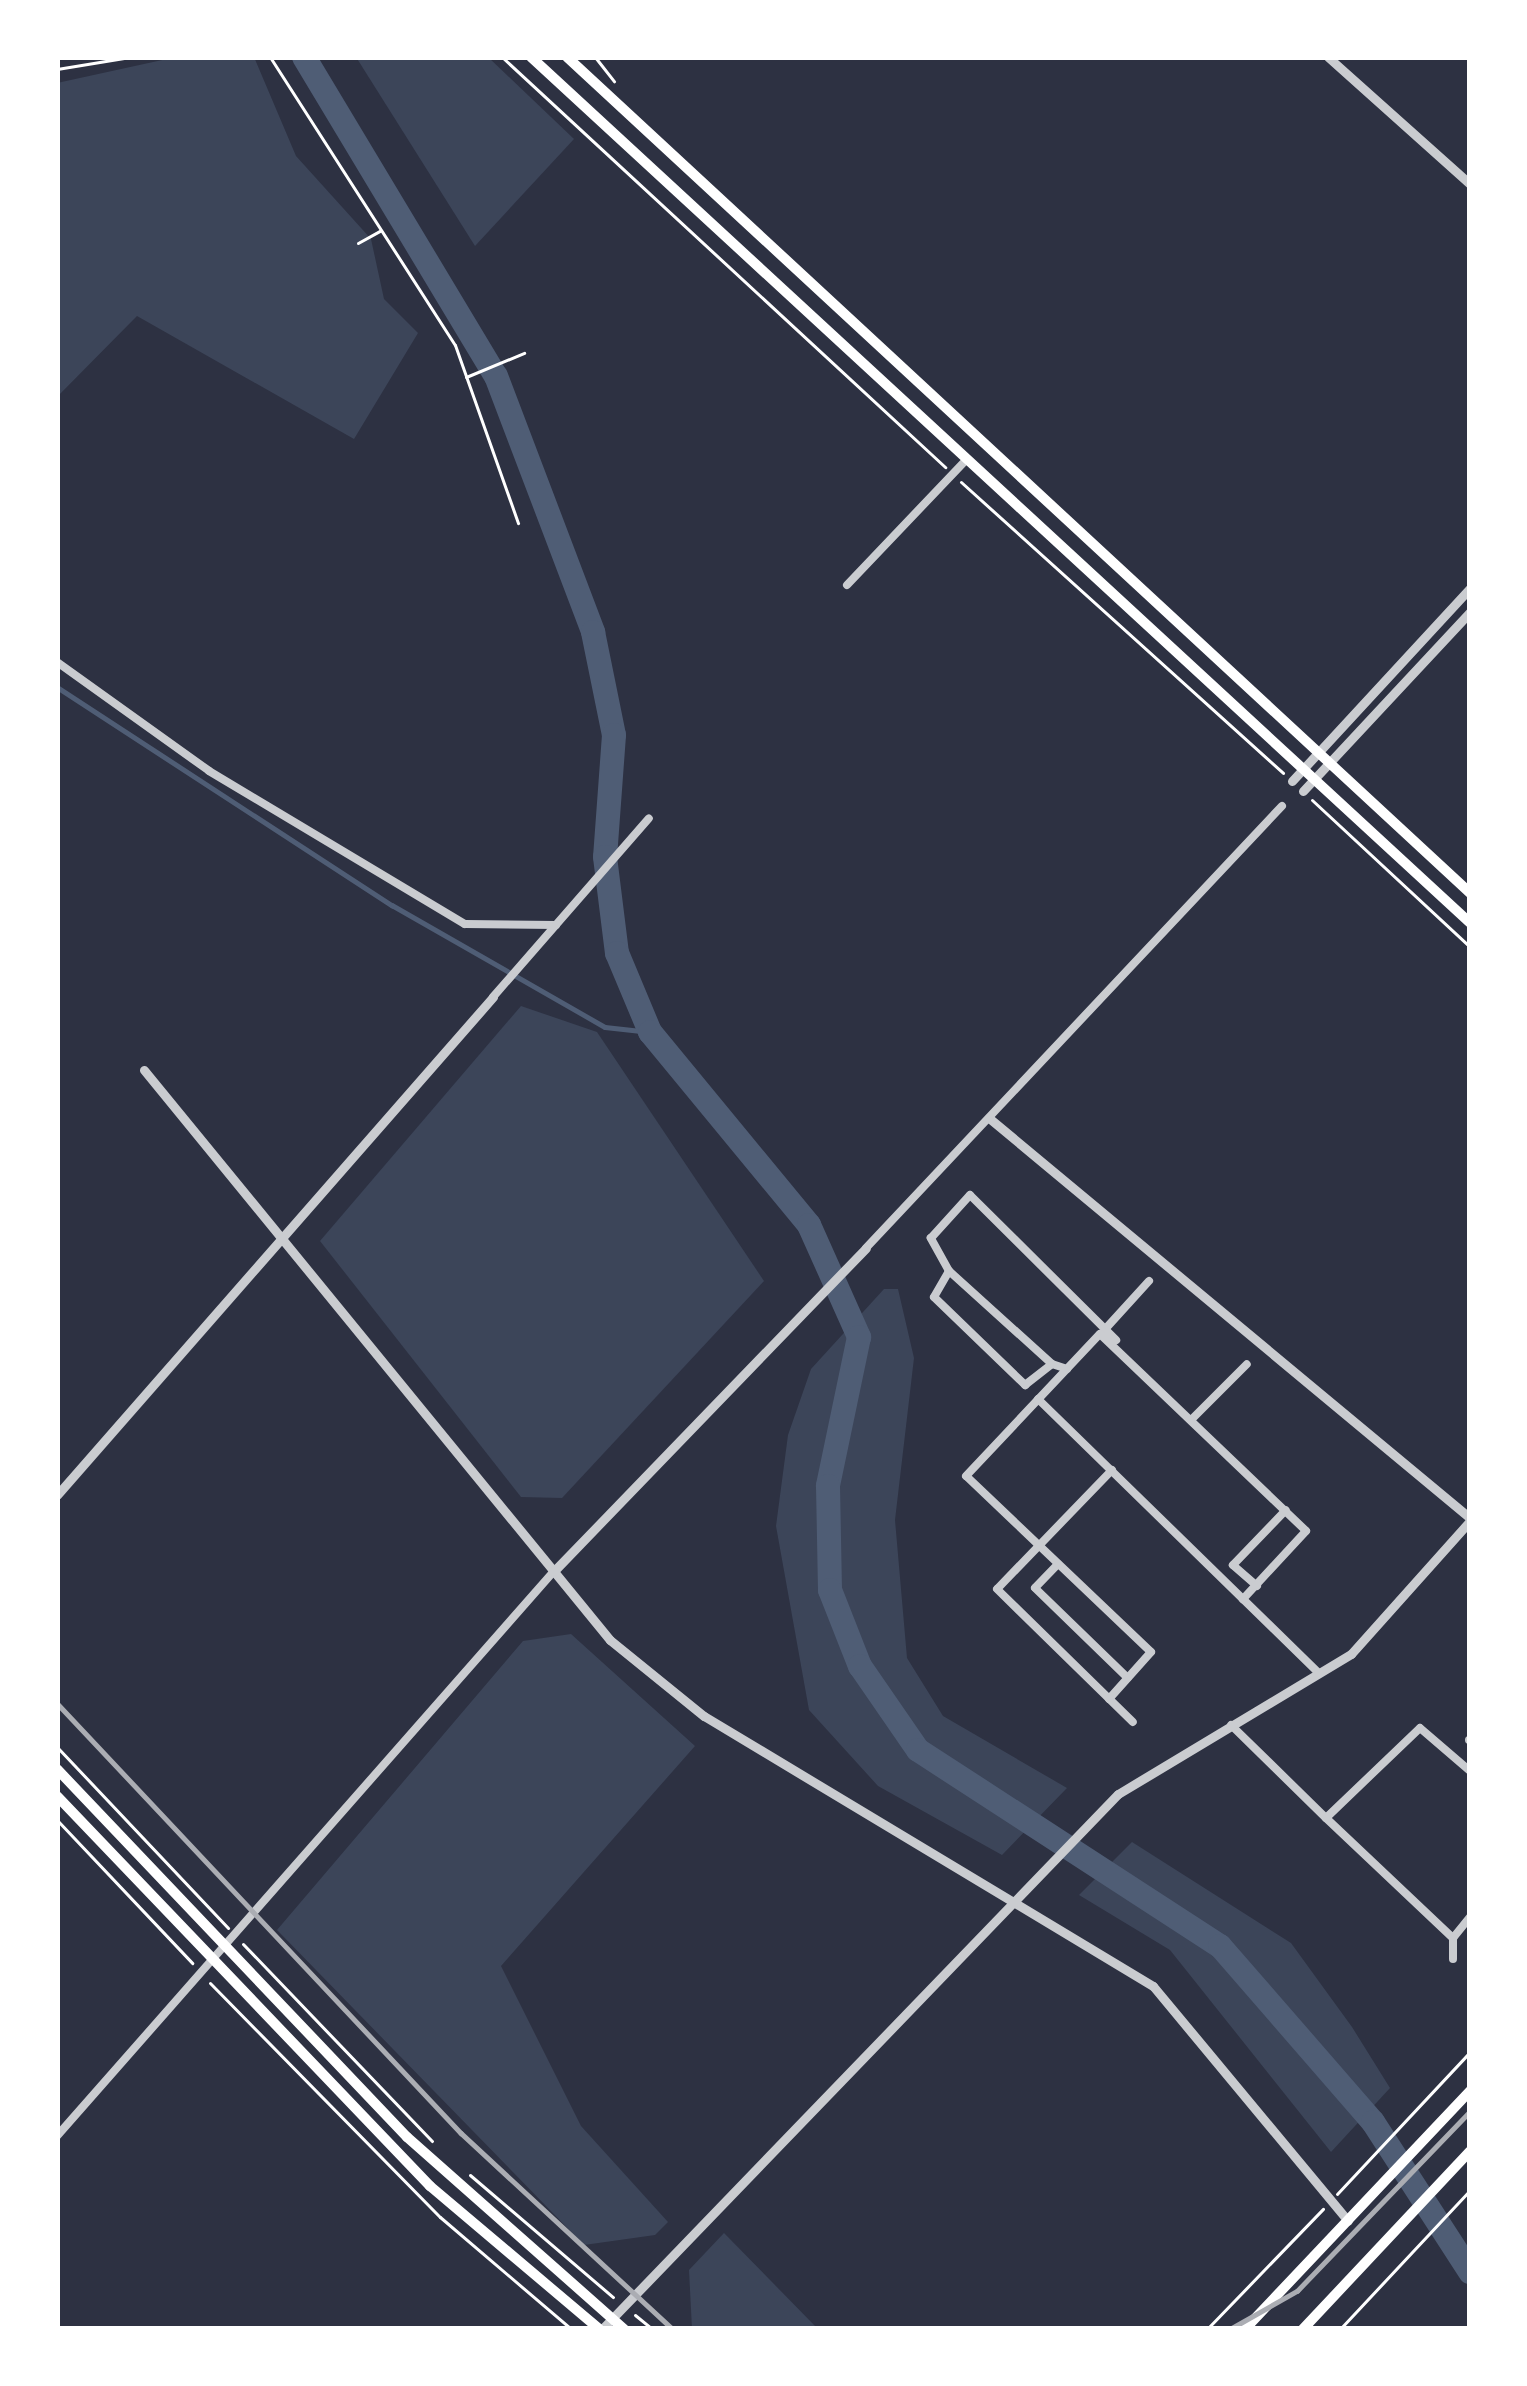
<!DOCTYPE html>
<html>
<head>
<meta charset="utf-8">
<style>
	body { margin:0 }
	#map { position:relative; width:1527px; height:2386px; overflow:hidden; background:#2d3142; font-family:Poppins,sans-serif }
	div>[style] { position:absolute }
	.green>* { inset:0; background:#3c4559 }
	.stream>* { height:4.5px; margin:-2.25px; padding:0 2.25px; transform-origin:2.25px; border-radius:2.25px; background:#4f5d75 }
	.river>* { height:24px; margin:-12px; padding:0 12px; transform-origin:12px; border-radius:12px; background:#4f5d75 }
	.path>* { height:3px; margin:-1.5px; padding:0 1.5px; transform-origin:1.5px; border-radius:1.5px; background:#fff }
	.minor>* { height:8px; margin:-4px; padding:0 4px; transform-origin:4px; border-radius:4px; background:#caccd0 }
	.tertiary>* { height:9px; margin:-4.5px; padding:0 4.5px; transform-origin:4.5px; border-radius:4.5px; background:#caccd0 }
	.secondary>* { height:10px; margin:-5px; padding:0 5px; transform-origin:5px; border-radius:5px; background:#fff }
	.primary>* { height:10px; margin:-5px; padding:0 5px; transform-origin:5px; border-radius:5px; background:#fff }
	.rail>* { height:4.5px; margin:-2.25px; padding:0 2.25px; transform-origin:2.25px; border-radius:2.25px; background:#abadb3 }
	span { translate:-50% -50%; white-space:nowrap; text-align:center; line-height:1.15; -webkit-text-stroke:9px #fff; paint-order:stroke }
	.frame { position:absolute; inset:0; border:60px solid #fff; pointer-events:none }
</style>
</head>
<body>
<div id="map">
	<div class="green">
		<i style="clip-path:polygon(176px 57px,254px 57px,296px 156px,371px 239px,384px 299px,418px 333px,354px 439px,137px 316px,57px 397px,57px 83px)"></i>
		<i style="clip-path:polygon(356px 57px,488px 57px,574px 139px,475px 246px)"></i>
		<i style="clip-path:polygon(521px 1006px,597px 1032px,764px 1281px,562px 1498px,521px 1497px,320px 1241px)"></i>
		<i style="clip-path:polygon(884px 1289px,898px 1289px,914px 1358px,895px 1520px,907px 1658px,943px 1716px,1067px 1788px,1002px 1855px,878px 1786px,809px 1710px,776px 1526px,788px 1435px,811px 1369px)"></i>
		<i style="clip-path:polygon(571px 1634px,695px 1746px,501px 1966px,581px 2126px,668px 2222px,655px 2235px,584px 2245px,277px 1930px,523px 1641px)"></i>
		<i style="clip-path:polygon(1132px 1842px,1291px 1943px,1352px 2027px,1390px 2088px,1331px 2152px,1170px 1950px,1079px 1895px)"></i>
		<i style="clip-path:polygon(724px 2233px,818px 2329px,692px 2329px,689px 2270px)"></i>
	</div>
	<div class="stream">
		<i style="left:57px;top:687px;width:400px;rotate:33.1deg"></i>
		<i style="left:392px;top:905px;width:245px;rotate:29.8deg"></i>
		<i style="left:605px;top:1027px;width:45px;rotate:6.3deg"></i>
	</div>
	<div class="river">
		<i style="left:304px;top:57px;width:372px;rotate:59deg"></i>
		<i style="left:496px;top:376px;width:274px;rotate:69.2deg"></i>
		<i style="left:593px;top:632px;width:105px;rotate:78.5deg"></i>
		<i style="left:614px;top:735px;width:122px;rotate:94.2deg"></i>
		<i style="left:605px;top:857px;width:97px;rotate:82.9deg"></i>
		<i style="left:617px;top:953px;width:86px;rotate:67.3deg"></i>
		<i style="left:650px;top:1032px;width:250px;rotate:50.5deg"></i>
		<i style="left:809px;top:1225px;width:123px;rotate:65.9deg"></i>
		<i style="left:859px;top:1337px;width:152px;rotate:101.8deg"></i>
		<i style="left:828px;top:1486px;width:104px;rotate:88.9deg"></i>
		<i style="left:830px;top:1590px;width:82px;rotate:68.5deg"></i>
		<i style="left:860px;top:1666px;width:102px;rotate:55.4deg"></i>
		<i style="left:918px;top:1750px;width:360px;rotate:33deg"></i>
		<i style="left:1220px;top:1946px;width:233px;rotate:49deg"></i>
		<i style="left:1373px;top:2122px;width:179px;rotate:57.1deg"></i>
	</div>
	<div class="path">
		<i style="left:270px;top:57px;width:342px;rotate:57.3deg"></i>
		<i style="left:455px;top:345px;width:189px;rotate:70.5deg"></i>
		<i style="left:502px;top:57px;width:604px;rotate:42.78deg"></i>
		<i style="left:595px;top:57px;width:31px;rotate:52deg"></i>
		<i style="left:57px;top:69px;width:74px;rotate:-9.3deg"></i>
		<i style="left:358px;top:243px;width:25px;rotate:-29deg"></i>
		<i style="left:466px;top:377px;width:63px;rotate:-22.5deg"></i>
		<i style="left:961px;top:482px;width:434px;rotate:42.1deg"></i>
		<i style="left:1312px;top:800px;width:216px;rotate:42.9deg"></i>
		<i style="left:57px;top:1747px;width:249px;rotate:46.6deg"></i>
		<i style="left:57px;top:1820px;width:197px;rotate:46.6deg"></i>
		<i style="left:243px;top:1944px;width:273px;rotate:46.2deg"></i>
		<i style="left:210px;top:1983px;width:328px;rotate:45.5deg"></i>
		<i style="left:440px;top:2217px;width:172px;rotate:40.5deg"></i>
		<i style="left:470px;top:2175px;width:188px;rotate:40.5deg"></i>
		<i style="left:1337px;top:2194px;width:195px;rotate:-46.9deg"></i>
		<i style="left:635px;top:2315px;width:22px;rotate:39deg"></i>
		<i style="left:1207px;top:2329px;width:167px;rotate:-46deg"></i>
		<i style="left:1340px;top:2329px;width:190px;rotate:-46.9deg"></i>
	</div>
	<div class="minor">
		<i style="left:847px;top:585px;width:174px;rotate:-46.4deg"></i>
		<i style="left:57px;top:662px;width:187px;rotate:35.6deg"></i>
		<i style="left:209px;top:771px;width:298px;rotate:30.9deg"></i>
		<i style="left:465px;top:924px;width:91px;rotate:0.6deg"></i>
		<i style="left:493px;top:997px;width:237px;rotate:-48.9deg"></i>
		<i style="left:866px;top:1248px;width:607px;rotate:-46.74deg"></i>
		<i style="left:949px;top:1271px;width:38px;rotate:-119deg"></i>
		<i style="left:931px;top:1238px;width:58px;rotate:-47.8deg"></i>
		<i style="left:970px;top:1195px;width:206px;rotate:44.8deg"></i>
		<i style="left:1108px;top:1326px;width:61px;rotate:-47.7deg"></i>
		<i style="left:1052px;top:1364px;width:139px;rotate:-137.9deg"></i>
		<i style="left:949px;top:1271px;width:30px;rotate:120deg"></i>
		<i style="left:934px;top:1297px;width:127px;rotate:44deg"></i>
		<i style="left:1025px;top:1385px;width:34px;rotate:-38deg"></i>
		<i style="left:1052px;top:1364px;width:16px;rotate:18deg"></i>
		<i style="left:1038px;top:1399px;width:392px;rotate:44.3deg"></i>
		<i style="left:1193px;top:1418px;width:76px;rotate:-45deg"></i>
		<i style="left:1112px;top:1470px;width:165px;rotate:134deg"></i>
		<i style="left:997px;top:1589px;width:190px;rotate:44.4deg"></i>
		<i style="left:1058px;top:1564px;width:33px;rotate:134deg"></i>
		<i style="left:1035px;top:1588px;width:129px;rotate:44.1deg"></i>
		<i style="left:1257px;top:1586px;width:32px;rotate:-139deg"></i>
		<i style="left:1233px;top:1565px;width:76px;rotate:-46.1deg"></i>
		<i style="left:1109px;top:1699px;width:63px;rotate:-48.2deg"></i>
		<i style="left:1151px;top:1652px;width:255px;rotate:-136.4deg"></i>
		<i style="left:966px;top:1476px;width:195px;rotate:-46.7deg"></i>
		<i style="left:1100px;top:1334px;width:285px;rotate:43.7deg"></i>
		<i style="left:1306px;top:1531px;width:93px;rotate:132.8deg"></i>
		<i style="left:1231px;top:1725px;width:133px;rotate:44.4deg"></i>
		<i style="left:1326px;top:1818px;width:130px;rotate:-43.8deg"></i>
		<i style="left:1420px;top:1728px;width:66px;rotate:40.7deg"></i>
		<i style="left:1469px;top:1740px;width:1px"></i>
		<i style="left:1326px;top:1818px;width:175px;rotate:43.4deg"></i>
		<i style="left:1453px;top:1938px;width:27px;rotate:-51deg"></i>
		<i style="left:1453px;top:1959px;width:21px;rotate:-90deg"></i>
		<i style="left:57px;top:2136px;width:752px;rotate:-48.66deg"></i>
	</div>
	<div class="tertiary">
		<i style="left:1328px;top:57px;width:191px;rotate:41.8deg"></i>
		<i style="left:1292px;top:781px;width:263px;rotate:-47.3deg"></i>
		<i style="left:1303px;top:791px;width:245px;rotate:-47deg"></i>
		<i style="left:144px;top:1070px;width:736px;rotate:50.73deg"></i>
		<i style="left:610px;top:1640px;width:121px;rotate:39deg"></i>
		<i style="left:704px;top:1716px;width:524px;rotate:31.02deg"></i>
		<i style="left:1153px;top:1986px;width:305px;rotate:50.3deg"></i>
		<i style="left:989px;top:1118px;width:626px;rotate:39.75deg"></i>
		<i style="left:57px;top:1495px;width:662px;rotate:-48.8deg"></i>
		<i style="left:554px;top:1571px;width:449px;rotate:-46deg"></i>
		<i style="left:602px;top:2329px;width:743px;rotate:-46.04deg"></i>
		<i style="left:1118px;top:1794px;width:272px;rotate:-31deg"></i>
		<i style="left:1351px;top:1654px;width:178px;rotate:-48.2deg"></i>
	</div>
	<div class="secondary">
		<i style="left:57px;top:1769px;width:508px;rotate:46.44deg"></i>
		<i style="left:407px;top:2137px;width:290px;rotate:41.5deg"></i>
		<i style="left:57px;top:1796px;width:540px;rotate:46.28deg"></i>
		<i style="left:430px;top:2186px;width:221px;rotate:40.2deg"></i>
	</div>
	<div class="primary">
		<i style="left:531px;top:57px;width:1277px;rotate:42.68deg"></i>
		<i style="left:567px;top:57px;width:1231px;rotate:42.79deg"></i>
		<i style="left:1245px;top:2329px;width:328px;rotate:-46.6deg"></i>
		<i style="left:1303px;top:2329px;width:244px;rotate:-46.8deg"></i>
	</div>
	<div class="rail">
		<i style="left:57px;top:1703px;width:590px;rotate:46.79deg"></i>
		<i style="left:461px;top:2133px;width:289px;rotate:42.8deg"></i>
		<i style="left:1230px;top:2329px;width:77px;rotate:-29.6deg"></i>
		<i style="left:1297px;top:2291px;width:250px;rotate:-46.1deg"></i>
	</div>
	<div class="frame"></div>
</div>
</body>
</html>
